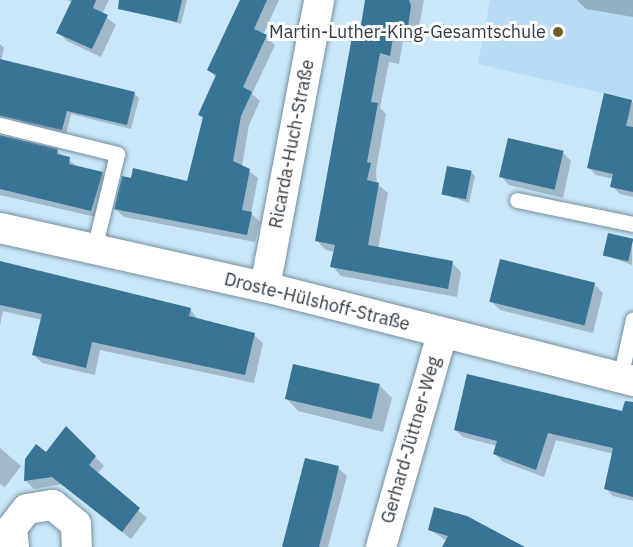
<!DOCTYPE html>
<html>
<head>
<meta charset="utf-8">
<style>
	body { margin:0 }
	#map { position:relative; width:633px; height:547px; overflow:hidden; background:#c9e7f9; font-family:"IBM Plex Sans",sans-serif }
	div>[style] { position:absolute }
	.built>* { inset:0; background:#b8dcf3 }
	.shadow>* { inset:0; background:#0003 }
	.building>* { inset:0; background:#387496; transform-origin:0 0 }
	.roads { filter:drop-shadow(0 0 2px #738e9f) drop-shadow(0 0 2px #738e9f) }
	.lane>* { height:15px; margin:-7.5px; padding:0 7.5px; transform-origin:7.5px; border-radius:7.5px; background:#fff }
	.street>* { height:30px; margin:-15px; padding:0 15px; transform-origin:15px; border-radius:15px; background:#fff }
	.dots>* { width:16px; height:16px; translate:-50% -50%; box-sizing:border-box; border:3px solid #fff; border-radius:50% }
	span { translate:-50% -50%; white-space:nowrap; text-align:center; line-height:1.15; -webkit-text-stroke:6px #fff; paint-order:stroke }
	.poi-label { font-size:18px; color:#303b43 }
	.right { translate:-100% -50%; text-align:right }
	.street-label { font-size:18px; color:#303b43 }
</style>
</head>
<body>
<div id="map">
	<div class="built">
		<i style="clip-path:polygon(490px 0,633px 0,633px 100px,478px 64px)"></i>
	</div>
	<div class="shadow">
		<i style="clip-path:polygon(67px 0,109px 0,102px 14px,116px 25px,101px 57px,67px 41px,58px 32px,72px 3px)"></i>
		<i style="clip-path:polygon(160px 0,187px 0,181px 24px,156px 17px)"></i>
		<i style="clip-path:polygon(241px 0,279px 0,263px 35px,275px 45px,252px 94px,260px 101px,249px 125px,242px 166px,258px 178px,251px 213px,260px 222px,255px 242px,124px 217px,115px 209px,189px 183px,204px 119px,200px 115px,217px 78px,209px 70px)"></i>
		<i style="clip-path:polygon(366px 0,424px 0,416px 43px,403px 41px,399px 64px,389px 62px,380px 108px,386px 114px,376px 170px,377px 184px,388px 193px,378px 249px,452px 263px,461px 272px,457px 297px,341px 276px,332px 266px,335px 252px,326px 250px,317px 241px)"></i>
		<i style="clip-path:polygon(577px 0,633px 0,633px 17px,586px 9px)"></i>
		<i style="clip-path:polygon(0 44px,4px 48px,1px 61px,135px 94px,139px 98px,131px 129px,71px 114px,66px 134px,21px 122px,0 95px)"></i>
		<i style="clip-path:polygon(631px 101px,633px 103px,633px 197px,620px 194px,612px 186px,614px 179px,596px 175px,588px 167px)"></i>
		<i style="clip-path:polygon(0 142px,57px 151px,78px 167px,102px 173px,110px 181px,100px 218px,0 195px)"></i>
		<i style="clip-path:polygon(562px 152px,571px 161px,563px 198px,509px 185px,501px 176px)"></i>
		<i style="clip-path:polygon(471px 172px,475px 176px,469px 203px,443px 194px)"></i>
		<i style="clip-path:polygon(632px 241px,632px 265px,604px 255px)"></i>
		<i style="clip-path:polygon(0 262px,190px 309px,198px 320px,254px 335px,263px 343px,254px 383px,100px 350px,95px 375px,42px 363px,33px 354px,42px 320px,3px 311px,0 325px)"></i>
		<i style="clip-path:polygon(594px 284px,603px 293px,593px 333px,500px 310px,491px 301px)"></i>
		<i style="clip-path:polygon(379px 385px,392px 398px,383px 432px,298px 411px,286px 398px)"></i>
		<i style="clip-path:polygon(633px 417px,633px 501px,613px 496px,605px 488px,614px 454px,556px 440px,544px 477px,503px 462px,495px 454px,497px 446px,463px 437px,455px 430px)"></i>
		<i style="clip-path:polygon(67px 428px,104px 466px,97px 474px,147px 518px,131px 539px,62px 484px,34px 489px,25px 480px)"></i>
		<i style="clip-path:polygon(0 448px,21px 466px,5px 487px,0 484px)"></i>
		<i style="clip-path:polygon(338px 468px,347px 476px,328px 547px,284px 547px)"></i>
		<i style="clip-path:polygon(430px 530px,515px 547px,444px 547px,447px 541px)"></i>
	</div>
	<div class="building">
		<i style="clip-path:polygon(72px 0,96px 0,93px 8px,108px 15px,92px 49px,56px 33px)"></i>
		<i style="clip-path:polygon(119px 0,182px 0,177px 22px,118px 9px)"></i>
		<i style="clip-path:polygon(240px 0,267px 0,254px 29px,267px 35px,243px 87px,252px 92px,241px 116px,233px 161px,250px 169px,242px 210px,252px 212px,247px 235px,114px 209px,122px 176px,131px 178px,133px 168px,187px 181px,203px 117px,198px 115px,216px 75px,207px 70px)"></i>
		<i style="clip-path:polygon(365px 0,409px 0,411px 6px,407px 34px,394px 32px,390px 56px,380px 53px,371px 102px,378px 103px,367px 162px,371px 163px,367px 180px,379px 183px,368px 245px,453px 261px,448px 289px,330px 267px,335px 245px,315px 241px,353px 31px,360px 32px)"></i>
		<i style="clip-path:polygon(0 59px,135px 92px,127px 125px,67px 111px,62px 130px,0 116px)"></i>
		<i style="clip-path:polygon(604px 93px,632px 100px,626px 126px,633px 127px,633px 192px,610px 187px,613px 174px,587px 168px)"></i>
		<i style="clip-path:polygon(0 135px,58px 149px,57px 154px,70px 157px,69px 164px,103px 172px,91px 211px,0 189px)"></i>
		<i style="left:508px;top:138px;width:57px;height:40px;rotate:13deg"></i>
		<i style="left:447px;top:166px;width:25px;height:29px;rotate:11deg"></i>
		<i style="left:608px;top:233px;width:26px;height:23px;rotate:13deg"></i>
		<i style="left:500px;top:259px;width:98px;height:44px;rotate:14deg"></i>
		<i style="clip-path:polygon(0 261px,191px 308px,189px 316px,255px 333px,245px 375px,92px 342px,86px 368px,32px 355px,42px 314px,0 305px)"></i>
		<i style="left:293px;top:364px;width:89px;height:36px;rotate:13deg"></i>
		<i style="clip-path:polygon(467px 374px,622px 411px,625px 401px,633px 402px,633px 497px,604px 489px,613px 448px,548px 433px,536px 470px,493px 454px,497px 441px,454px 430px)"></i>
		<i style="clip-path:polygon(66px 426px,96px 456px,89px 465px,140px 508px,122px 532px,52px 477px,24px 481px,25px 459px,36px 444px,46px 452px)"></i>
		<i style="clip-path:polygon(305px 458px,339px 466px,332px 496px,319px 547px,282px 547px)"></i>
		<i style="clip-path:polygon(434px 507px,467px 516px,525px 547px,442px 547px,448px 536px,428px 530px)"></i>
	</div>
	<div class="roads">
		<div class="lane">
			<i style="left:0;top:125px;width:121px;rotate:13.9deg"></i>
			<i style="left:117px;top:154px;width:98px;rotate:103.6deg"></i>
			<i style="left:517px;top:200px;width:118px;rotate:11.7deg"></i>
			<i style="left:620px;top:378px;width:60px;rotate:-77.6deg"></i>
		</div>
		<div class="street">
			<i style="left:0;top:228px;width:271px;rotate:12.6deg"></i>
			<i style="left:265px;top:287px;width:380px;rotate:14.3deg"></i>
			<i style="left:265px;top:287px;width:292px;rotate:-79.3deg"></i>
			<i style="left:14px;top:547px;width:19px;rotate:-96deg"></i>
			<i style="left:12px;top:528px;width:24px;rotate:-52deg"></i>
			<i style="left:27px;top:509px;width:26px;rotate:-9deg"></i>
			<i style="left:53px;top:505px;width:30px;rotate:40deg"></i>
			<i style="left:76px;top:524px;width:23px;rotate:88deg"></i>
			<i style="left:381px;top:547px;width:222px;rotate:-74deg"></i>
		</div>
	</div>
	<div class="dots">
		<i style="left:558px;top:32px;background:#715c2c"></i>
	</div>
	<div class="poi-label">
		<span class="right" style="left:546px;top:32px">Martin-Luther-King-Gesamtschule</span>
	</div>
	<div class="street-label">
		<span style="left:292px;top:144px;rotate:-79deg">Ricarda-Huch-Straße</span>
		<span style="left:317px;top:302px;rotate:14deg">Droste-Hülshoff-Straße</span>
		<span style="left:411px;top:440px;rotate:-74deg">Gerhard-Jüttner-Weg</span>
	</div>
</div>
</body>
</html>
